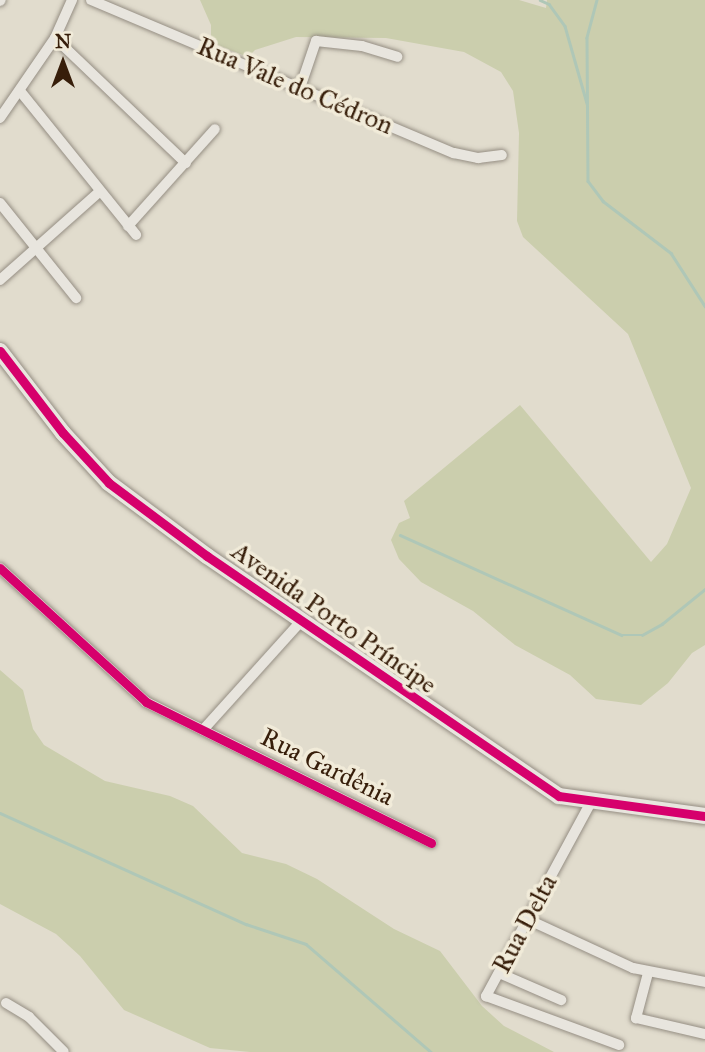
<!DOCTYPE html>
<html>
<head>
<meta charset="utf-8">
<style>
	body { margin:0 }
	#map { position:relative; width:705px; height:1052px; overflow:hidden; background:#e1dccd; font-family:"IM FELL Great Primer",serif }
	div>[style] { position:absolute }
	.green>* { inset:0; background:#cbcead }
	.stream>* { height:2.5px; margin:-1.25px; padding:0 1.25px; transform-origin:1.25px; border-radius:1.25px; background:#afc7b7 }
	.roads { filter:drop-shadow(0 0 2px #958e83) drop-shadow(0 0 2px #958e83) }
	.street>* { height:10px; margin:-5px; padding:0 5px; transform-origin:5px; border-radius:5px; background:#e8e5de }
	.secondary>* { height:16px; margin:-8px; padding:0 8px; transform-origin:8px; border-radius:8px; background:#e8e5de }
	.cycleway>* { height:9px; margin:-4.5px; padding:0 4.5px; transform-origin:4.5px; border-radius:4.5px; background:#d6006c }
	span { translate:-50% -50%; white-space:nowrap; text-align:center; line-height:1.15; -webkit-text-stroke:7px #f1ebd9; paint-order:stroke }
	.street-label { font-size:26px; color:#371e0a }
	.north { position:absolute; left:28px; top:28px; width:70px; height:70px; -webkit-text-stroke:5px #f1ebd9; paint-order:stroke; rotate:0deg; font-size:19px; font-weight:700; line-height:28px; text-align:center; color:#371e0a }
	.north::after { content:''; display:block; margin:auto; width:24px; height:32px; background:#371e0a; clip-path:polygon(50% 0,100% 100%,50% 72%,0 100%) }
</style>
</head>
<body>
<div id="map">
	<div class="green">
		<i style="clip-path:polygon(200px 0,519px 0,546px 8px,547px 0,705px 0,705px 645px,692px 653px,668px 683px,641px 705px,596px 699px,570px 675px,515px 645px,473px 611px,421px 582px,399px 559px,391px 540px,399px 523px,410px 518px,404px 501px,520px 405px,651px 562px,667px 544px,691px 488px,628px 334px,523px 237px,517px 221px,519px 133px,513px 91px,501px 72px,464px 52px,386px 38px,296px 37px,255px 50px,248px 57px,211px 43px,211px 25px)"></i>
		<i style="clip-path:polygon(0 670px,23px 690px,33px 729px,44px 745px,105px 781px,170px 796px,193px 806px,242px 853px,286px 864px,317px 879px,394px 929px,440px 951px,482px 1006px,504px 1026px,554px 1052px,250px 1052px,210px 1048px,124px 1010px,80px 956px,56px 934px,0 904px)"></i>
	</div>
	<div class="stream">
		<i style="left:540px;top:0;width:10px;rotate:24deg"></i>
		<i style="left:549px;top:4px;width:27px;rotate:54deg"></i>
		<i style="left:565px;top:26px;width:80px;rotate:74.1deg"></i>
		<i style="left:597px;top:0;width:39px;rotate:105deg"></i>
		<i style="left:587px;top:38px;width:143px;rotate:89.6deg"></i>
		<i style="left:588px;top:181px;width:25px;rotate:53deg"></i>
		<i style="left:603px;top:201px;width:86px;rotate:37.4deg"></i>
		<i style="left:671px;top:253px;width:63px;rotate:57.3deg"></i>
		<i style="left:400px;top:535px;width:243px;rotate:24.3deg"></i>
		<i style="left:621px;top:635px;width:21px"></i>
		<i style="left:642px;top:635px;width:23px;rotate:-29deg"></i>
		<i style="left:662px;top:624px;width:55px;rotate:-39.1deg"></i>
		<i style="left:0;top:813px;width:270px;rotate:24.3deg"></i>
		<i style="left:246px;top:924px;width:63px;rotate:18.4deg"></i>
		<i style="left:306px;top:944px;width:165px;rotate:40.8deg"></i>
	</div>
	<div class="roads">
		<div class="street">
			<i style="left:91px;top:0;width:394px;rotate:22.9deg"></i>
			<i style="left:454px;top:153px;width:25px;rotate:12deg"></i>
			<i style="left:478px;top:158px;width:24px;rotate:-7deg"></i>
			<i style="left:0;top:1px;width:1px;rotate:-45deg"></i>
			<i style="left:55px;top:38px;width:181px;rotate:43.7deg"></i>
			<i style="left:300px;top:88px;width:50px;rotate:-71.2deg"></i>
			<i style="left:316px;top:41px;width:46px;rotate:6.2deg"></i>
			<i style="left:362px;top:46px;width:37px;rotate:17deg"></i>
			<i style="left:20px;top:91px;width:185px;rotate:51.1deg"></i>
			<i style="left:0;top:118px;width:97px;rotate:-55.5deg"></i>
			<i style="left:55px;top:38px;width:42px;rotate:-65.9deg"></i>
			<i style="left:0;top:203px;width:122px;rotate:51.3deg"></i>
			<i style="left:128px;top:226px;width:130px;rotate:-48.1deg"></i>
			<i style="left:0;top:280px;width:131px;rotate:-41.6deg"></i>
			<i style="left:0;top:568px;width:198px;rotate:42.5deg"></i>
			<i style="left:146px;top:702px;width:318px;rotate:26.3deg"></i>
			<i style="left:203px;top:730px;width:147px;rotate:-48deg"></i>
			<i style="left:591px;top:802px;width:221px;rotate:118.4deg"></i>
			<i style="left:486px;top:996px;width:142px;rotate:20.2deg"></i>
			<i style="left:529px;top:920px;width:115px;rotate:24.8deg"></i>
			<i style="left:633px;top:968px;width:73px;rotate:11deg"></i>
			<i style="left:499px;top:973px;width:68px;rotate:23.5deg"></i>
			<i style="left:648px;top:973px;width:47px;rotate:104.9deg"></i>
			<i style="left:636px;top:1018px;width:71px;rotate:13.1deg"></i>
			<i style="left:6px;top:1003px;width:27px;rotate:31deg"></i>
			<i style="left:29px;top:1017px;width:49px;rotate:45deg"></i>
		</div>
		<div class="secondary">
			<i style="left:0;top:351px;width:103px;rotate:52.5deg"></i>
			<i style="left:63px;top:433px;width:68px;rotate:47.4deg"></i>
			<i style="left:109px;top:483px;width:122px;rotate:36.7deg"></i>
			<i style="left:207px;top:556px;width:426px;rotate:34.3deg"></i>
			<i style="left:559px;top:796px;width:147px;rotate:7.8deg"></i>
		</div>
	</div>
	<div class="cycleway">
		<i style="left:0;top:351px;width:103px;rotate:52.5deg"></i>
		<i style="left:63px;top:433px;width:68px;rotate:47.4deg"></i>
		<i style="left:109px;top:483px;width:122px;rotate:36.7deg"></i>
		<i style="left:207px;top:556px;width:426px;rotate:34.3deg"></i>
		<i style="left:559px;top:796px;width:147px;rotate:7.8deg"></i>
		<i style="left:0;top:568px;width:198px;rotate:42.5deg"></i>
		<i style="left:146px;top:702px;width:318px;rotate:26.3deg"></i>
	</div>
	<div class="street-label">
		<span style="left:295px;top:86px;rotate:23deg">Rua Vale do Cédron</span>
		<span style="left:334px;top:618px;rotate:35deg">Avenida Porto Príncipe</span>
		<span style="left:327px;top:767px;rotate:26deg">Rua Gardênia</span>
		<span style="left:525px;top:924px;rotate:-62deg">Rua Delta</span>
	</div>
	<div class="north">N</div>
</div>
</body>
</html>
